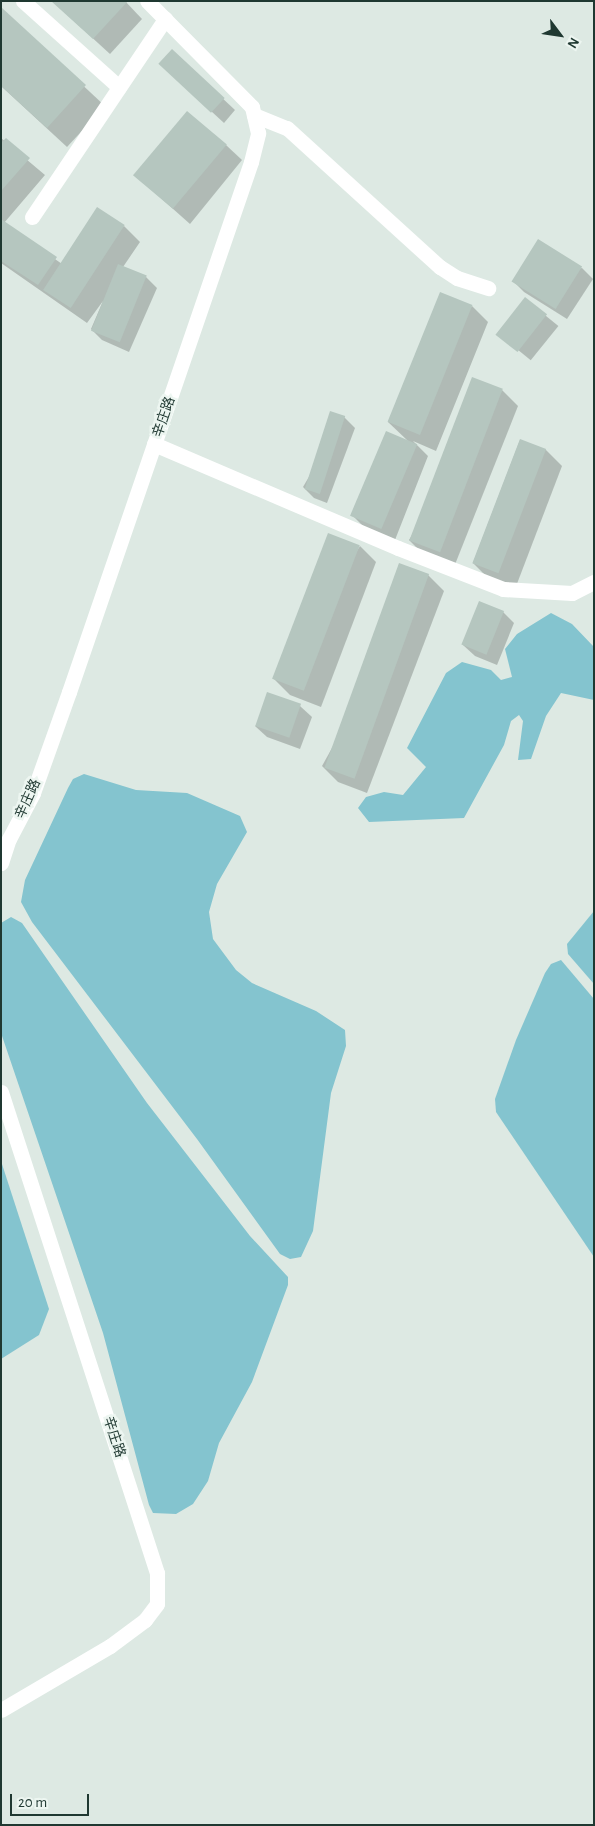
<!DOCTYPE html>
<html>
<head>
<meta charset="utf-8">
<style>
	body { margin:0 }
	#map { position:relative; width:595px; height:1826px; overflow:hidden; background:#dde9e3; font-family:"Alegreya Sans","Noto Sans SC",sans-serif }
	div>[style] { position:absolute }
	.water>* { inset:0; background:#84c4cf }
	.shadow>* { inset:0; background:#0003; transform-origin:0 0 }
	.building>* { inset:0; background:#b5c6bf; transform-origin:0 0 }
	.minor>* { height:15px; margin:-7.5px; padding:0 7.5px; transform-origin:7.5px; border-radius:7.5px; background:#fff }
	span { translate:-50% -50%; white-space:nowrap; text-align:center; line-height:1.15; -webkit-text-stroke:5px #edf6f1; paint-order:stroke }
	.street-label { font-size:14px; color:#1f3831 }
	.frame { position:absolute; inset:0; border:2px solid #1f3831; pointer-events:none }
	.north { position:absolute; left:535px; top:10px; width:50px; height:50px; -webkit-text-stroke:4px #edf6f1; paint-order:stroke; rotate:121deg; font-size:14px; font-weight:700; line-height:20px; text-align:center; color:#1f3831 }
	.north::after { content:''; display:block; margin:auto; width:18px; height:22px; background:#1f3831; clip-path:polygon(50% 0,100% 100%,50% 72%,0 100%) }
	.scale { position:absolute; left:10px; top:1794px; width:79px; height:22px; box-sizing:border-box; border:2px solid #1f3831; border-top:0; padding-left:6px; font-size:15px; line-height:18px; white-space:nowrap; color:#1f3831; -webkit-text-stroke:4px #edf6f1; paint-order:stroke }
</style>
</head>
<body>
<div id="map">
	<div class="water">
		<i style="clip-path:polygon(551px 613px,572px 624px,594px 647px,594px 700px,561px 693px,546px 716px,531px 759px,518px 760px,523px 721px,519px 715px,511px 721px,504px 745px,464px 818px,369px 822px,358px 808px,366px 797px,384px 792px,403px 795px,426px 767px,407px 748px,446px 673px,462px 662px,491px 670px,501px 680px,512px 677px,505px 649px,517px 634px)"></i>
		<i style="clip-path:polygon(84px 774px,136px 790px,187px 793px,240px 816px,247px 832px,217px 884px,209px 912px,213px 939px,236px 970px,252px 983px,316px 1011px,345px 1030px,346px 1046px,331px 1093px,313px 1231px,301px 1257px,290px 1259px,280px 1254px,197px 1139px,32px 922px,21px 902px,25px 880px,68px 788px,73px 779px)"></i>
		<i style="clip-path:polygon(594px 911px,594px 984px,568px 954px,567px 944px)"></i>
		<i style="clip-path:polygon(11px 917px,22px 923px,147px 1103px,250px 1236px,288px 1277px,288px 1285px,252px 1382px,219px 1443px,208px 1481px,193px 1504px,176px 1514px,153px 1513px,149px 1505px,103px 1333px,1px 1033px,1px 923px)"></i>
		<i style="clip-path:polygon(561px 960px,594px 999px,594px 1257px,496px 1112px,495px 1099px,516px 1040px,545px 973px,551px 964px)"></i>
		<i style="clip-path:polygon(1px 1161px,49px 1309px,39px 1335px,1px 1359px)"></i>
	</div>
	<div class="shadow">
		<i style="clip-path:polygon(52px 1px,125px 1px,142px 19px,110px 54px)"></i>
		<i style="clip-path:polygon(1px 9px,105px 106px,67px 147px,1px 86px)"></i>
		<i style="clip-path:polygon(172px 51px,235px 110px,224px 123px,172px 75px)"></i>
		<i style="clip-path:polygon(1px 138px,45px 175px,4px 223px,62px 264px,124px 226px,140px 242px,123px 267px,146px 277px,157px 288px,129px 352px,102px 340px,91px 329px,103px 301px,87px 323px,1px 263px)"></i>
		<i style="clip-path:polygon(226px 145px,242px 160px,190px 224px,136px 176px)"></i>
		<i style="clip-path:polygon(582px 268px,593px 279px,567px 319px,524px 292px,513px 281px)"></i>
		<i style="left:525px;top:299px;width:43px;height:44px;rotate:39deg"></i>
		<i style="clip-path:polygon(472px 306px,488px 322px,436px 451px,413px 441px,428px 456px,395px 540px,365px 528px,354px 517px,408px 441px,388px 422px)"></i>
		<i style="clip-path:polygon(502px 390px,518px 406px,454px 567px,425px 556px,409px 540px)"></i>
		<i style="clip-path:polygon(344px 417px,355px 428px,327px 503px,314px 498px,303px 487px)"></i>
		<i style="clip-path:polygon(520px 440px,546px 450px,562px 466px,515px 589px,489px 579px,473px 563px)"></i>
		<i style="clip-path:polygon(360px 546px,376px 562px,321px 707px,290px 695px,274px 679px)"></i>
		<i style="clip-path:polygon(428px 575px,444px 591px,367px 793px,338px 782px,322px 766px)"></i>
		<i style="clip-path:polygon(503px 612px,514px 623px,497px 665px,475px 656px,463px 645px)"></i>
		<i style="clip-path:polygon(300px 706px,312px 717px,300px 749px,267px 737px,255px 726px)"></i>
	</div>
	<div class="building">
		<i style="clip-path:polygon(51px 1px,128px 1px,93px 39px)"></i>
		<i style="clip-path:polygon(1px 7px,86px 85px,47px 128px,1px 86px)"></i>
		<i style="left:172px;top:49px;width:72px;height:20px;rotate:43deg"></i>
		<i style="left:187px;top:111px;width:52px;height:84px;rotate:40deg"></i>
		<i style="clip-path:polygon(6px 138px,30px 158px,1px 191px,1px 143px)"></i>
		<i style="left:97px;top:207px;width:33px;height:99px;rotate:33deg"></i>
		<i style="clip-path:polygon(1px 219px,57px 257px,38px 285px,1px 261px)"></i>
		<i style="left:538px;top:239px;width:52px;height:50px;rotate:32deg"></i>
		<i style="left:118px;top:264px;width:31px;height:72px;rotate:22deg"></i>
		<i style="left:440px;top:292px;width:35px;height:140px;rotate:22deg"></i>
		<i style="left:525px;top:297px;width:28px;height:48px;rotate:38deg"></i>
		<i style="left:472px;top:377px;width:33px;height:175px;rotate:21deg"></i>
		<i style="left:330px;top:411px;width:16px;height:82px;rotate:18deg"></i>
		<i style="left:386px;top:431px;width:34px;height:92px;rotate:23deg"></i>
		<i style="left:520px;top:439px;width:28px;height:133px;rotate:21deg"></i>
		<i style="left:328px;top:533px;width:34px;height:156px;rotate:21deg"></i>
		<i style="left:399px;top:563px;width:32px;height:218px;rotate:20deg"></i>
		<i style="left:479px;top:601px;width:27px;height:47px;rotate:22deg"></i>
		<i style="left:267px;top:692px;width:36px;height:36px;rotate:19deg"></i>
	</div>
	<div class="minor">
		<i style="left:23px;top:1px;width:129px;rotate:41.9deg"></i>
		<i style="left:254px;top:115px;width:35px;rotate:22deg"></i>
		<i style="left:287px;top:128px;width:207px;rotate:42.3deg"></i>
		<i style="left:440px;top:267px;width:20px;rotate:33deg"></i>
		<i style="left:457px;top:278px;width:33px;rotate:18deg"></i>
		<i style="left:32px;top:217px;width:239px;rotate:-56.1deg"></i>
		<i style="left:154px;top:444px;width:265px;rotate:23.1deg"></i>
		<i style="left:398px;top:548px;width:113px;rotate:21.3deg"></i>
		<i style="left:503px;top:589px;width:69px;rotate:3.3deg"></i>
		<i style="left:572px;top:593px;width:25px;rotate:-27deg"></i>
		<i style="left:1px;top:863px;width:25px;rotate:-72deg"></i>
		<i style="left:9px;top:839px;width:52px;rotate:-62.4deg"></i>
		<i style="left:33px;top:793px;width:107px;rotate:-70.4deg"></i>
		<i style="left:69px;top:692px;width:560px;rotate:-71.05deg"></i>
		<i style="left:251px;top:162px;width:30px;rotate:-76deg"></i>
		<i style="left:258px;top:133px;width:27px;rotate:-103deg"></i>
		<i style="left:252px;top:107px;width:149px;rotate:-134.7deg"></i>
		<i style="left:1px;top:1092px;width:506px;rotate:72.03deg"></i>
		<i style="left:157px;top:1573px;width:31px;rotate:90deg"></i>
		<i style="left:157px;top:1604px;width:20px;rotate:127deg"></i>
		<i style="left:145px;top:1620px;width:44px;rotate:143.4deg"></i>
		<i style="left:110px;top:1646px;width:126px;rotate:149.6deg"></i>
	</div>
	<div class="street-label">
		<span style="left:164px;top:417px;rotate:-71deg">辛庄路</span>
		<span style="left:28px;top:799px;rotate:-66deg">辛庄路</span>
		<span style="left:114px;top:1437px;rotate:72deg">辛庄路</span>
	</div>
	<div class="frame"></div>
	<div class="north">N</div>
	<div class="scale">20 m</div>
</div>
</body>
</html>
